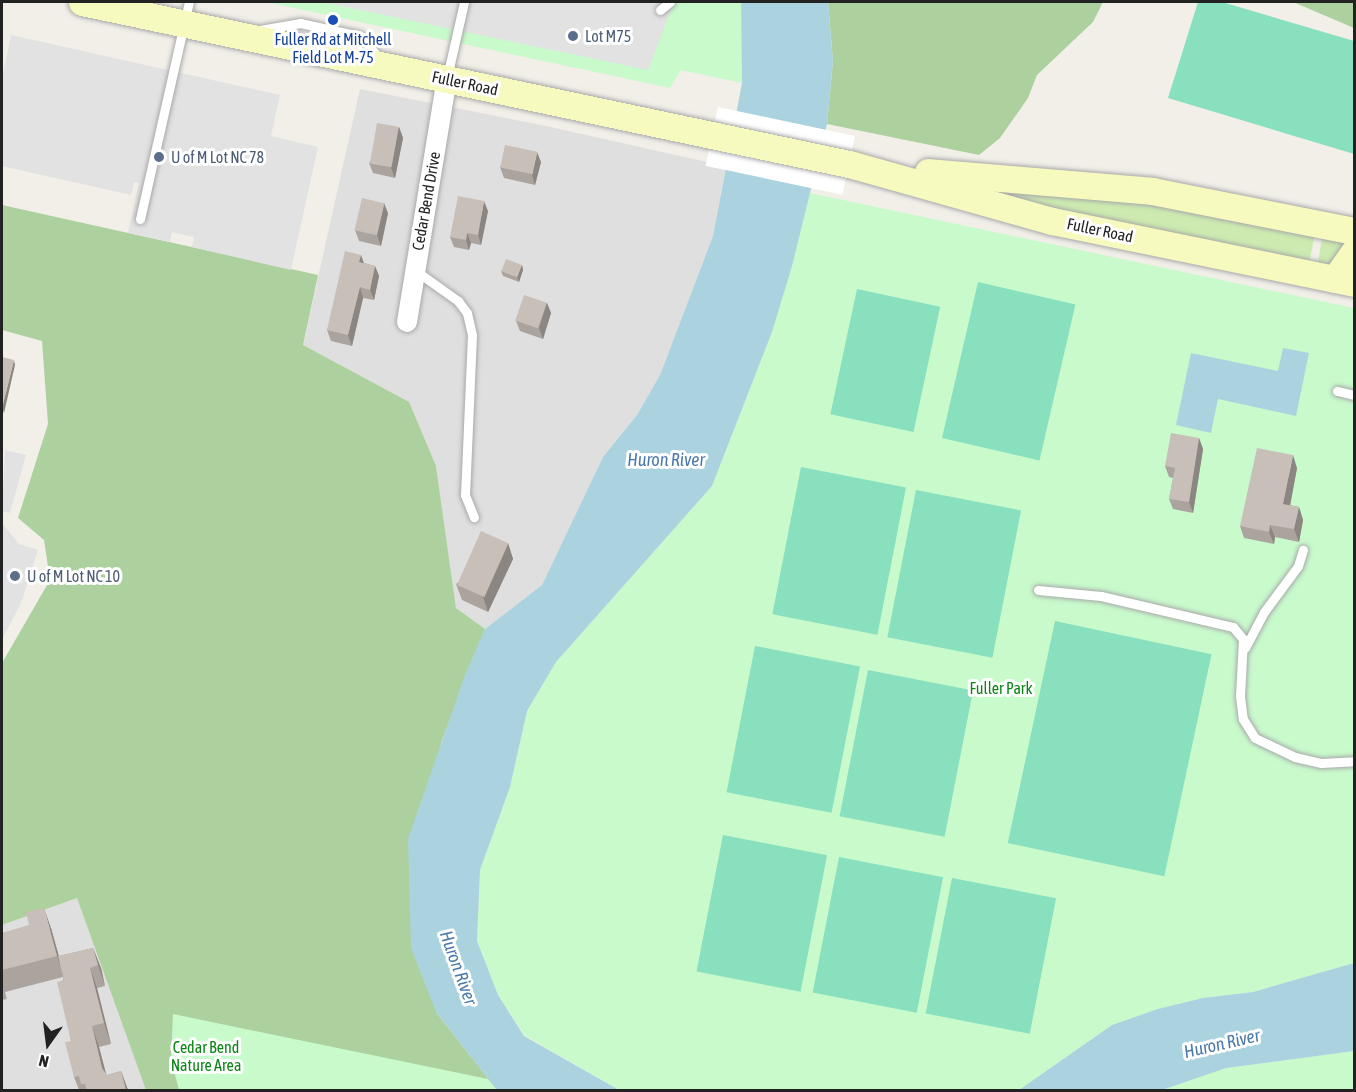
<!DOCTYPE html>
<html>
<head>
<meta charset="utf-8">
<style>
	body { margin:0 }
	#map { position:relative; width:1356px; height:1092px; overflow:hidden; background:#f2efe9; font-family:"Asap Condensed",sans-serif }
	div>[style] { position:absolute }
	.residential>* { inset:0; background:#e0dfdf }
	.grass>* { inset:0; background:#cdebb0 }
	.forest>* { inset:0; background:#add19e }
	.park>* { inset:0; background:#c8facc }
	.pitch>* { inset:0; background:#88e0be; transform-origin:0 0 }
	.parking>* { inset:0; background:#e2e2e2 }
	.water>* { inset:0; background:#aad3df }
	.pier>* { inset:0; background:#fff; transform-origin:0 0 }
	.roads { filter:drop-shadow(0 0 2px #a9a9a9) drop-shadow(0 0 2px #a9a9a9) }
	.lane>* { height:9px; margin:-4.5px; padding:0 4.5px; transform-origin:4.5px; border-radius:4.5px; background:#fff }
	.street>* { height:20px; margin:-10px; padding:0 10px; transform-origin:10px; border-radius:10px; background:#fff }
	.secondary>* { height:27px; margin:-13.5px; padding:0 13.5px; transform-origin:13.5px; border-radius:13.5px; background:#f7fabf }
	.wall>* { inset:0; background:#aba49e }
	.shaded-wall>* { inset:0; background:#8b8681 }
	.building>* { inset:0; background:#c7bfb8; transform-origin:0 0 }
	.dots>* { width:16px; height:16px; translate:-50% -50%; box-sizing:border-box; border:3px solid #fff; border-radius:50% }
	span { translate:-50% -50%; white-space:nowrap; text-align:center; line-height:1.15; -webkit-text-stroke:6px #fff; paint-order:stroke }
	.service-label { font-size:16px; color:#4e5e75 }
	.left { translate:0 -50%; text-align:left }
	.transit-label { font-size:16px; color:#164399 }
	.street-label { font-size:16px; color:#222 }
	.park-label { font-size:16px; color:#0c8416 }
	.water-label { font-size:18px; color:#4a7aab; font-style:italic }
	.frame { position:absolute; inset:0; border:3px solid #222; pointer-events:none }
	.north { position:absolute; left:18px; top:1014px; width:60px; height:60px; -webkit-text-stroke:4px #fff; paint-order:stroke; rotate:194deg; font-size:16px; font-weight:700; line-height:24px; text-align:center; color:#222 }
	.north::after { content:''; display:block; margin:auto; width:21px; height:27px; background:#222; clip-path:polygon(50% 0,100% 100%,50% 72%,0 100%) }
</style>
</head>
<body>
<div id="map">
	<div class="residential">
		<i style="clip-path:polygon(360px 89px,546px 126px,707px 162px,706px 166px,725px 170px,713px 236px,660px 375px,637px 415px,603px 457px,542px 585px,485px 629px,456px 608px,436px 466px,303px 345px)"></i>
		<i style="clip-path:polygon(77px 898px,179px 1090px,2px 1090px,2px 925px)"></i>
	</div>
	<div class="grass">
		<i style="clip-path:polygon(910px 175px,1107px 196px,1315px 234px,1309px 264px,999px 201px)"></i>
		<i style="clip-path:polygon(1323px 234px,1348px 239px,1329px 269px,1317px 267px)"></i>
	</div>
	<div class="forest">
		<i style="clip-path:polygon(828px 2px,1103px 2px,1093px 22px,1037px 75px,1028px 98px,1000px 138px,979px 155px,827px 124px,833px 61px)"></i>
		<i style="clip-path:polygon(1293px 2px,1354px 2px,1354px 28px)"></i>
		<i style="clip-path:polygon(2px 205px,318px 275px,303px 345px,409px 402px,436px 466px,456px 608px,485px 629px,441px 743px,436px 1012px,497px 1090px,146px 1090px,77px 898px,2px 925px,2px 663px,50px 580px,44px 540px,18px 518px,48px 424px,42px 341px,2px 330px)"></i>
	</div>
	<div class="park">
		<i style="clip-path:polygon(266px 2px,741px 2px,742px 83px,681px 70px,670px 88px)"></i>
		<i style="clip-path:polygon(810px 193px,1354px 308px,1354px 963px,1253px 992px,1203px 998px,1159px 1009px,1112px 1025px,1019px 1090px,619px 1090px,524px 1035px,498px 995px,477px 941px,480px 870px,510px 787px,527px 711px,556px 662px,712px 486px,772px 332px)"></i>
		<i style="clip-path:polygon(173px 1014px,488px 1079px,497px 1090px,179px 1090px,171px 1059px)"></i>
		<i style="clip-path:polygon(1354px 1051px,1354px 1090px,1162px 1090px,1226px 1068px)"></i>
	</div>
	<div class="pitch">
		<i style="clip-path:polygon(1198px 2px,1222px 2px,1354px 41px,1354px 154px,1168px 98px)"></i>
		<i style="left:978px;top:282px;width:100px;height:160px;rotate:13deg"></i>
		<i style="left:857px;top:289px;width:85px;height:128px;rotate:12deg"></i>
		<i style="left:801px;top:467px;width:107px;height:150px;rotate:11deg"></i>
		<i style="left:916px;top:490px;width:107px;height:150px;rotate:11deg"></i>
		<i style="left:1055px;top:621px;width:160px;height:227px;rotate:12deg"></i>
		<i style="left:755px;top:646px;width:107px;height:149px;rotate:11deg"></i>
		<i style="left:868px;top:670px;width:107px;height:149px;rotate:11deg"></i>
		<i style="left:723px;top:835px;width:106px;height:139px;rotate:11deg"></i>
		<i style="left:839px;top:857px;width:106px;height:138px;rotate:11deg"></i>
		<i style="left:952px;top:878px;width:106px;height:138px;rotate:11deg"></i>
	</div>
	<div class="parking">
		<i style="clip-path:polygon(322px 2px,674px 2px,648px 70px)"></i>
		<i style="clip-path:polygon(11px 35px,280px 95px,271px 136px,318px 147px,291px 270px,192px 247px,194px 237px,172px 232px,170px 242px,128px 233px,139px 183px,134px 182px,131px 195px,2px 166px,2px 79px)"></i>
		<i style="clip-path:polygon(5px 450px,26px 455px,10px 513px,2px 511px)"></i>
		<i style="clip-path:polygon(2px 523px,19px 544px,38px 550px,21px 603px,2px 640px)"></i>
	</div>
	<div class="water">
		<i style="clip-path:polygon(741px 2px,828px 2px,833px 61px,827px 124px,792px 266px,772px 332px,712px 486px,556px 662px,527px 711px,510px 787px,480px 870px,477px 941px,498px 995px,524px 1036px,619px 1090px,497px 1090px,436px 1012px,411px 948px,408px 839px,465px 675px,485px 629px,542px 585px,603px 457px,637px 415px,660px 375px,713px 236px,742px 83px)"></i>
		<i style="clip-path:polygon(1283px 348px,1309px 353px,1296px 416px,1218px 399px,1211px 433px,1176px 425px,1191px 353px,1278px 371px)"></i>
		<i style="clip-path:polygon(1354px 963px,1354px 1051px,1226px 1068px,1162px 1090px,1019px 1090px,1112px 1025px,1158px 1009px,1203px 998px,1253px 992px)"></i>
	</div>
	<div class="pier">
		<i style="left:718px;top:107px;width:140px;height:60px;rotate:12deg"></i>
	</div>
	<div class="roads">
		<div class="lane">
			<i style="left:660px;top:10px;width:13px;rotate:-39deg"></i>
			<i style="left:260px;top:30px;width:41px;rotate:-9.9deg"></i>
			<i style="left:300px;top:23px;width:61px;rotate:12.2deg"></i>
			<i style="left:360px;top:36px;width:29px;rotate:49deg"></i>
			<i style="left:447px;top:77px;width:77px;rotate:-77.2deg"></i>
			<i style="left:140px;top:219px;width:222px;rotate:-77.3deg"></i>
			<i style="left:416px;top:271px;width:52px;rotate:35.5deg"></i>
			<i style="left:458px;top:301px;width:15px;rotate:53deg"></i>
			<i style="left:467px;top:313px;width:23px;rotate:77deg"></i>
			<i style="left:472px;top:335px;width:160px;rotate:92.5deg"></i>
			<i style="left:465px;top:495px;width:24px;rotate:68deg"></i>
			<i style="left:1337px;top:391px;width:17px;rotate:13deg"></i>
			<i style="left:1038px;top:590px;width:63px;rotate:5.4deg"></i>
			<i style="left:1101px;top:596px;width:136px;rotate:13.2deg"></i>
			<i style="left:1233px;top:627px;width:16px;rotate:50deg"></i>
			<i style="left:1243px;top:639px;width:57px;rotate:93deg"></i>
			<i style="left:1240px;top:696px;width:23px;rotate:83deg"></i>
			<i style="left:1243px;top:719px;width:22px;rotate:58deg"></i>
			<i style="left:1255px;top:738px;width:44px;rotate:25.4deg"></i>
			<i style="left:1295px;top:757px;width:27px;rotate:13deg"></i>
			<i style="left:1321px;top:763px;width:33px;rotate:-3deg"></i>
			<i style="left:1245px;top:648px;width:41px;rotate:-62.2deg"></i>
			<i style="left:1264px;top:612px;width:57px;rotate:-53.5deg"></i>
			<i style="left:1298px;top:566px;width:17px;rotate:-73deg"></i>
		</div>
		<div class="street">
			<i style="left:407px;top:322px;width:246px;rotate:-80.7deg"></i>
		</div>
		<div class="secondary">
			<i style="left:82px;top:2px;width:784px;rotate:11.93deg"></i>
			<i style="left:849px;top:164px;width:211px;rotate:15.7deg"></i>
			<i style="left:1052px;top:221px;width:308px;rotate:11.6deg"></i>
			<i style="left:928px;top:172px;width:225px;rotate:4.8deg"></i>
			<i style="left:1152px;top:191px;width:206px;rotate:11.2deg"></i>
			<i style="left:1335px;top:279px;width:33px;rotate:-55deg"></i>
		</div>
	</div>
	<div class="wall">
		<i style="clip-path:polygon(399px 127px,403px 138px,395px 178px,373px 173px,369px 163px)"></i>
		<i style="clip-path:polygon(541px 162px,535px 185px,504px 178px,500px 167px)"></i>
		<i style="clip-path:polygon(488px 211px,481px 245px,471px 243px,469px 250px,454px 247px,450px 237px)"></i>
		<i style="clip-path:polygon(388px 213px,381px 246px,359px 241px,355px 230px)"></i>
		<i style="clip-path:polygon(361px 255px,364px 263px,375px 266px,379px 276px,374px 300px,363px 298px,352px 346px,331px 341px,327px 330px)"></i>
		<i style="clip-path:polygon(522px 265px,523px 270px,519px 282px,503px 276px,501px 271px)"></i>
		<i style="clip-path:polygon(547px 303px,551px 313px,543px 339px,520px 331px,516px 321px)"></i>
		<i style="clip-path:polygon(1199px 438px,1203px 449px,1193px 513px,1173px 509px,1169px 499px,1173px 478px,1169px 477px,1165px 466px)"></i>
		<i style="clip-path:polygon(1297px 468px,1290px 505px,1299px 507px,1303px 520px,1299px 542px,1275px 537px,1274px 544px,1244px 538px,1240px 526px)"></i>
		<i style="clip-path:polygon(508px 543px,513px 559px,488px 612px,462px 600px,456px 584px)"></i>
		<i style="clip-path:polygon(51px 928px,59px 956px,93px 948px,101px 968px,105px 986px,97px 988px,111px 1044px,99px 1047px,106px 1074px,107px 1075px,121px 1071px,128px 1090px,79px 1090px,74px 1077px,71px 1041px,63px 977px,5px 992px,7px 999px,2px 1000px,2px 933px)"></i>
	</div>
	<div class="shaded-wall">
		<i style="clip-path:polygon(399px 127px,403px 138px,395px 178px,391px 168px)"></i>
		<i style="clip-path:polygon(537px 152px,541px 162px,535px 185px,532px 175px)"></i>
		<i style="clip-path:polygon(484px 201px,488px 211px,481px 245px,478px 235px)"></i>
		<i style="clip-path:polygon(384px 203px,388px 213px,381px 246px,377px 235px)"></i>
		<i style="clip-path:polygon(467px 233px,471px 243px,469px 250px,466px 240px)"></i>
		<i style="clip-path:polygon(361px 255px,364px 265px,359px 262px)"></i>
		<i style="clip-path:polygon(522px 265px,523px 270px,519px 282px,517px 277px)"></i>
		<i style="clip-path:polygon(375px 266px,379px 276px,374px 300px,370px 290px)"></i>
		<i style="clip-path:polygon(360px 287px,363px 298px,352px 346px,348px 335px)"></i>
		<i style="clip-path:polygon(547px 303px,551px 313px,543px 339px,539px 328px)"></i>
		<i style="clip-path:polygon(14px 360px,15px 365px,4px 413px,2px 408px)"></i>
		<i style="clip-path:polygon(1199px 438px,1203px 449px,1193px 513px,1189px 502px)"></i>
		<i style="clip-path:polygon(1293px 455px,1297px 468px,1288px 517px,1283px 504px)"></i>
		<i style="clip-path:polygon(1299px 507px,1303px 520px,1299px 542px,1294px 529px)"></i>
		<i style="clip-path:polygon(1270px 525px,1275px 537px,1274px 544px,1269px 532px)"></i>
		<i style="clip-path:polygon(508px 543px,513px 559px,488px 612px,483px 597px)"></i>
		<i style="clip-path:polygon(44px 908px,51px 928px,64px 976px,57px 956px)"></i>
		<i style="clip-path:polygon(93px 948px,101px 968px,105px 986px,98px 965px)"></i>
		<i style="clip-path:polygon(90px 968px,97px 988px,111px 1044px,104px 1023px)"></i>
		<i style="clip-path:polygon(92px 1026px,99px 1047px,110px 1089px,102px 1068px)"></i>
		<i style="clip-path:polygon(121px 1071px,128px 1090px,126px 1090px)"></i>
	</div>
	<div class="building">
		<i style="left:377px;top:123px;width:22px;height:41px;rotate:10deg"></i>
		<i style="left:505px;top:145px;width:33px;height:23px;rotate:12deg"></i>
		<i style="clip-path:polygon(458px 196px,484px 201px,478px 235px,467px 233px,466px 240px,450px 237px)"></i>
		<i style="left:362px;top:198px;width:23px;height:33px;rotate:13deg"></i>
		<i style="clip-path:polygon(345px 251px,361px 255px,359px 262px,375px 266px,370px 290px,360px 287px,348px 335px,327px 330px)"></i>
		<i style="left:506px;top:259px;width:17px;height:13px;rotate:21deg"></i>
		<i style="left:524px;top:295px;width:24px;height:27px;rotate:19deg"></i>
		<i style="clip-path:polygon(2px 357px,14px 360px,2px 408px)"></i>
		<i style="clip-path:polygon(1171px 433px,1199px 438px,1189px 502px,1169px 499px,1175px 468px,1165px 466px)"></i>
		<i style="clip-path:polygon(1257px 448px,1293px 455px,1283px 504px,1299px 507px,1294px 529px,1270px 525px,1269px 532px,1240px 526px)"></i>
		<i style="left:481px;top:531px;width:30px;height:59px;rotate:24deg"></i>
		<i style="clip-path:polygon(44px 908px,57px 956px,2px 970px,2px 933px,29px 925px,26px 912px)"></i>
		<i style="clip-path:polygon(93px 948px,98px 965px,90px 968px,104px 1023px,92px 1026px,102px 1068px,107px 1075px,121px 1071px,126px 1090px,87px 1090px,85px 1084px,81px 1084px,79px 1076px,74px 1077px,65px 1042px,71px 1041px,57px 982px,64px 980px,58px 956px)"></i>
	</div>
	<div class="dots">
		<i style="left:333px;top:20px;background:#1a4fb4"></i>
		<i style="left:573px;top:36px;background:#5c6f8a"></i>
		<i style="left:159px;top:157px;background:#5c6f8a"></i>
		<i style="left:15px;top:576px;background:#5c6f8a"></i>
	</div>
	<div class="service-label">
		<span class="left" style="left:585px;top:36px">Lot M75</span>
		<span class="left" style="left:171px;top:157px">U of M Lot NC 78</span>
		<span class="left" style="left:27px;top:576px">U of M Lot NC 10</span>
	</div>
	<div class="transit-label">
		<span style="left:333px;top:48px">Fuller Rd at Mitchell<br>Field Lot M-75</span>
	</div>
	<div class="street-label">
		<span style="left:465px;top:83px;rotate:12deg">Fuller Road</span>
		<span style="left:426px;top:201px;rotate:-80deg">Cedar Bend Drive</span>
		<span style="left:1100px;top:230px;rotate:12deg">Fuller Road</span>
	</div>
	<div class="park-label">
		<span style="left:1001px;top:688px">Fuller Park</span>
		<span style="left:206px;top:1056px">Cedar Bend<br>Nature Area</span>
	</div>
	<div class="water-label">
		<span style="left:666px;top:460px">Huron River</span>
		<span style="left:458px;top:968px;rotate:70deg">Huron River</span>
		<span style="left:1222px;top:1044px;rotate:-13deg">Huron River</span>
	</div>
	<div class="frame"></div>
	<div class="north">N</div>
</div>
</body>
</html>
